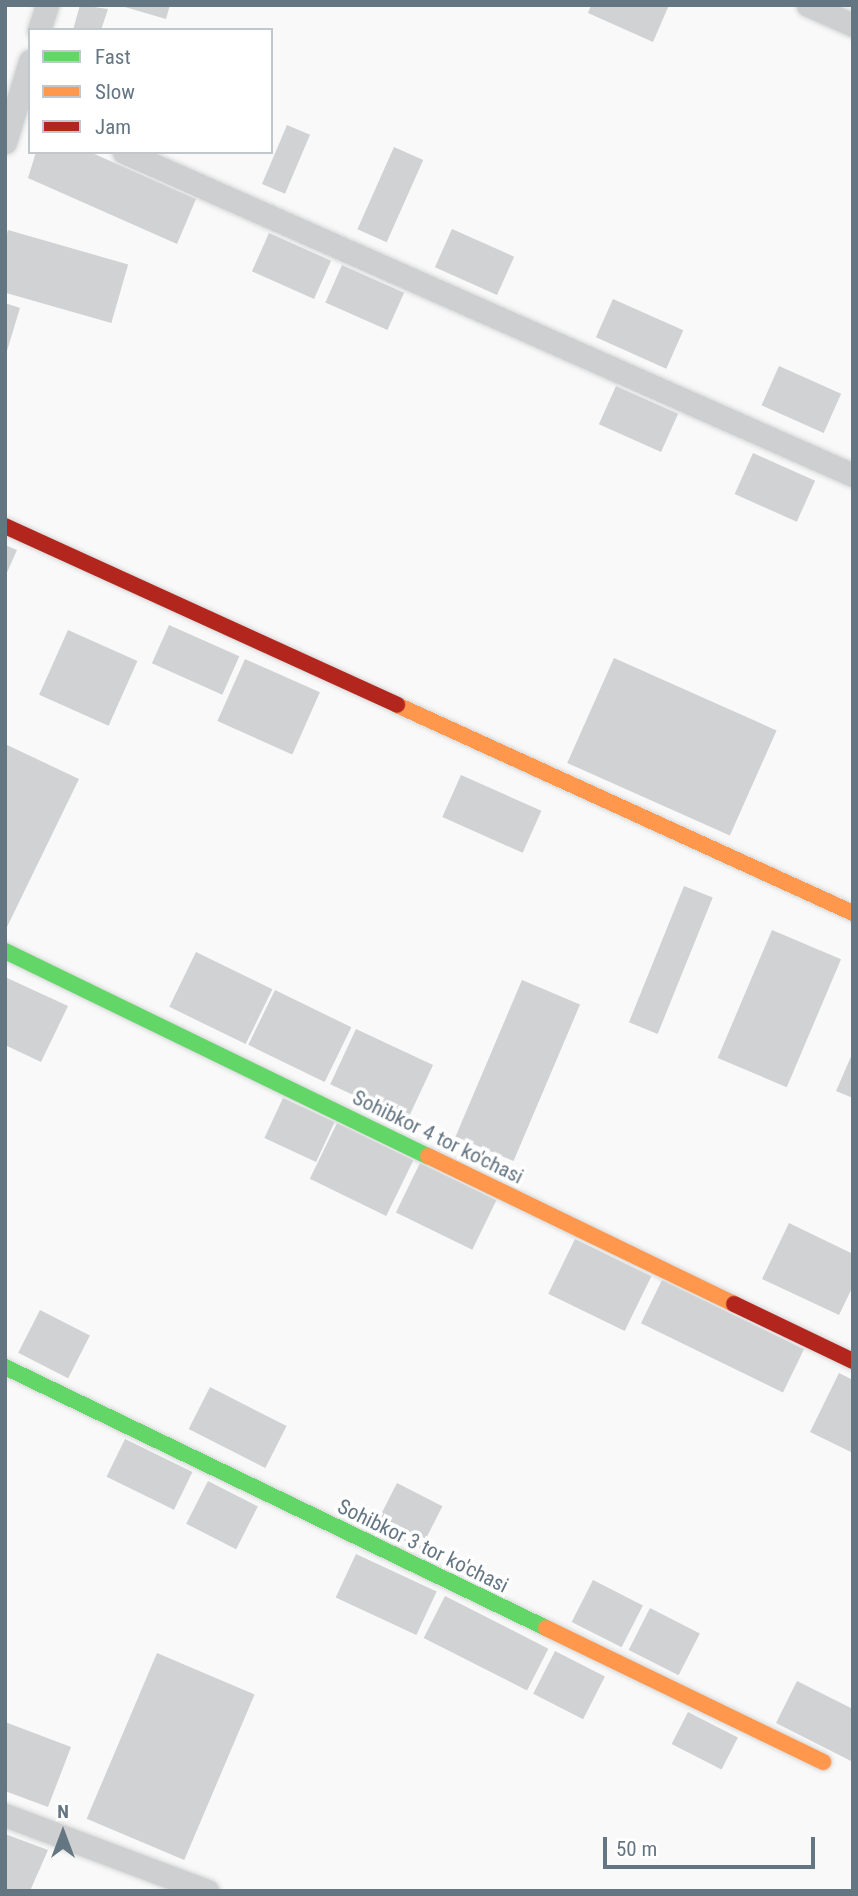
<!DOCTYPE html>
<html>
<head>
<meta charset="utf-8">
<style>
	body { margin:0 }
	#map { position:relative; width:858px; height:1896px; overflow:hidden; background:#f9f9f9; font-family:"Roboto Condensed",sans-serif }
	div>[style] { position:absolute }
	.building>* { inset:0; background:#d0d2d3; transform-origin:0 0 }
	.roads { filter:drop-shadow(0 0 2px #d5d6d7) drop-shadow(0 0 2px #d5d6d7) }
	.street>* { height:23px; margin:-11.5px; padding:0 11.5px; transform-origin:11.5px; border-radius:11.5px; background:#cecfd0 }
	.fast>* { height:16px; margin:-8px; padding:0 8px; transform-origin:8px; border-radius:8px; background:#63d668 }
	.slow>* { height:16px; margin:-8px; padding:0 8px; transform-origin:8px; border-radius:8px; background:#ff974d }
	.jam>* { height:16px; margin:-8px; padding:0 8px; transform-origin:8px; border-radius:8px; background:#b3261e }
	span { translate:-50% -50%; white-space:nowrap; text-align:center; line-height:1.15; -webkit-text-stroke:7px #fff; paint-order:stroke }
	.street-label { font-size:21px; color:#657683 }
	.frame { position:absolute; inset:0; border:7px solid #657683; pointer-events:none }
	.legend { position:absolute; left:28px; top:28px; width:245px; height:126px; box-sizing:border-box; background:#fff; border:2px solid #c1c8cd; margin:0; padding:9px 12px; list-style:none; font-size:21px; color:#657683 }
	.legend li { display:flex; align-items:center; gap:14px; height:35px }
	.legend b { width:35px; border:2px solid #c1c8cd }
	.north { position:absolute; left:28px; top:1798px; width:70px; height:70px; -webkit-text-stroke:5px #fff; paint-order:stroke; rotate:0deg; font-size:19px; font-weight:700; line-height:28px; text-align:center; color:#657683 }
	.north::after { content:''; display:block; margin:auto; width:24px; height:32px; background:#657683; clip-path:polygon(50% 0,100% 100%,50% 72%,0 100%) }
	.scale { position:absolute; left:603px; top:1837px; width:212px; height:32px; box-sizing:border-box; border:4px solid #657683; border-top:0; padding-left:9px; font-size:21px; line-height:24px; white-space:nowrap; color:#657683; -webkit-text-stroke:5px #fff; paint-order:stroke }
</style>
</head>
<body>
<div id="map">
	<div class="building">
		<i style="clip-path:polygon(80px 5px,108px 9px,101px 30px,73px 30px)"></i>
		<i style="clip-path:polygon(118px 5px,170px 5px,166px 19px)"></i>
		<i style="clip-path:polygon(591px 5px,669px 5px,653px 42px,588px 13px)"></i>
		<i style="left:287px;top:125px;width:25px;height:64px;rotate:23deg"></i>
		<i style="left:394px;top:147px;width:32px;height:90px;rotate:24deg"></i>
		<i style="clip-path:polygon(36px 152px,90px 152px,196px 199px,177px 244px,28px 178px)"></i>
		<i style="left:452px;top:229px;width:68px;height:42px;rotate:24deg"></i>
		<i style="left:8px;top:230px;width:125px;height:61px;rotate:16deg"></i>
		<i style="left:269px;top:233px;width:68px;height:42px;rotate:24deg"></i>
		<i style="left:342px;top:265px;width:68px;height:41px;rotate:24deg"></i>
		<i style="left:613px;top:299px;width:77px;height:42px;rotate:24deg"></i>
		<i style="clip-path:polygon(5px 303px,20px 308px,6px 354px,5px 354px)"></i>
		<i style="left:779px;top:366px;width:68px;height:43px;rotate:24deg"></i>
		<i style="left:616px;top:386px;width:68px;height:42px;rotate:24deg"></i>
		<i style="left:753px;top:453px;width:68px;height:45px;rotate:24deg"></i>
		<i style="clip-path:polygon(5px 545px,17px 550px,5px 577px)"></i>
		<i style="left:169px;top:625px;width:77px;height:42px;rotate:24deg"></i>
		<i style="left:68px;top:630px;width:76px;height:71px;rotate:24deg"></i>
		<i style="left:614px;top:658px;width:178px;height:115px;rotate:24deg"></i>
		<i style="left:245px;top:659px;width:82px;height:68px;rotate:24deg"></i>
		<i style="clip-path:polygon(5px 744px,79px 779px,5px 931px)"></i>
		<i style="left:461px;top:775px;width:88px;height:46px;rotate:24deg"></i>
		<i style="left:684px;top:886px;width:31px;height:147px;rotate:22deg"></i>
		<i style="left:772px;top:930px;width:75px;height:139px;rotate:23deg"></i>
		<i style="left:196px;top:952px;width:85px;height:61px;rotate:26deg"></i>
		<i style="clip-path:polygon(5px 977px,68px 1006px,41px 1062px,5px 1045px)"></i>
		<i style="left:522px;top:980px;width:63px;height:170px;rotate:23deg"></i>
		<i style="left:275px;top:990px;width:85px;height:61px;rotate:26deg"></i>
		<i style="left:356px;top:1029px;width:85px;height:61px;rotate:25deg"></i>
		<i style="clip-path:polygon(853px 1052px,853px 1098px,836px 1091px)"></i>
		<i style="left:283px;top:1098px;width:57px;height:44px;rotate:25deg"></i>
		<i style="left:337px;top:1123px;width:85px;height:62px;rotate:26deg"></i>
		<i style="left:420px;top:1163px;width:85px;height:55px;rotate:26deg"></i>
		<i style="clip-path:polygon(789px 1223px,853px 1254px,853px 1286px,839px 1315px,762px 1279px)"></i>
		<i style="left:575px;top:1239px;width:85px;height:61px;rotate:26deg"></i>
		<i style="left:662px;top:1280px;width:158px;height:48px;rotate:26deg"></i>
		<i style="left:40px;top:1310px;width:56px;height:48px;rotate:27deg"></i>
		<i style="clip-path:polygon(839px 1373px,853px 1380px,853px 1453px,810px 1432px)"></i>
		<i style="left:210px;top:1387px;width:86px;height:47px;rotate:27deg"></i>
		<i style="left:125px;top:1439px;width:75px;height:42px;rotate:26deg"></i>
		<i style="left:208px;top:1481px;width:56px;height:48px;rotate:27deg"></i>
		<i style="left:397px;top:1483px;width:51px;height:48px;rotate:27deg"></i>
		<i style="left:356px;top:1554px;width:89px;height:48px;rotate:25deg"></i>
		<i style="left:593px;top:1580px;width:56px;height:47px;rotate:27deg"></i>
		<i style="left:445px;top:1596px;width:116px;height:47px;rotate:27deg"></i>
		<i style="left:650px;top:1608px;width:56px;height:47px;rotate:27deg"></i>
		<i style="left:555px;top:1651px;width:56px;height:48px;rotate:27deg"></i>
		<i style="left:157px;top:1653px;width:106px;height:180px;rotate:23deg"></i>
		<i style="clip-path:polygon(797px 1681px,853px 1709px,851px 1761px,776px 1723px)"></i>
		<i style="left:688px;top:1712px;width:56px;height:36px;rotate:27deg"></i>
		<i style="clip-path:polygon(5px 1722px,71px 1747px,48px 1807px,5px 1791px)"></i>
		<i style="clip-path:polygon(5px 1834px,48px 1850px,30px 1891px,5px 1891px)"></i>
	</div>
	<div class="roads">
		<div class="street">
			<i style="left:808px;top:5px;width:49px;rotate:24deg"></i>
			<i style="left:39px;top:30px;width:26px;rotate:-72deg"></i>
			<i style="left:5px;top:142px;width:85px;rotate:-72.8deg"></i>
			<i style="left:124px;top:152px;width:797px;rotate:23.9deg"></i>
			<i style="left:5px;top:1815px;width:216px;rotate:20.6deg"></i>
		</div>
		<div class="fast">
			<i style="left:5px;top:951px;width:470px;rotate:25.9deg"></i>
			<i style="left:5px;top:1367px;width:601px;rotate:25.75deg"></i>
		</div>
		<div class="slow">
			<i style="left:397px;top:705px;width:501px;rotate:24.52deg"></i>
			<i style="left:428px;top:1156px;width:340px;rotate:25.8deg"></i>
			<i style="left:546px;top:1628px;width:308px;rotate:25.8deg"></i>
		</div>
		<div class="jam">
			<i style="left:5px;top:526px;width:431px;rotate:24.5deg"></i>
			<i style="left:734px;top:1304px;width:132px;rotate:25.6deg"></i>
		</div>
	</div>
	<div class="street-label">
		<span style="left:438px;top:1137px;rotate:26deg">Sohibkor 4 tor ko'chasi</span>
		<span style="left:423px;top:1546px;rotate:26deg">Sohibkor 3 tor ko'chasi</span>
	</div>
	<div class="frame"></div>
	<ul class="legend">
	<li><b style="height:9px;background:#63d668"></b>Fast</li>
	<li><b style="height:9px;background:#ff974d"></b>Slow</li>
	<li><b style="height:9px;background:#b3261e"></b>Jam</li>
	</ul>
	<div class="north">N</div>
	<div class="scale">50 m</div>
</div>
</body>
</html>
